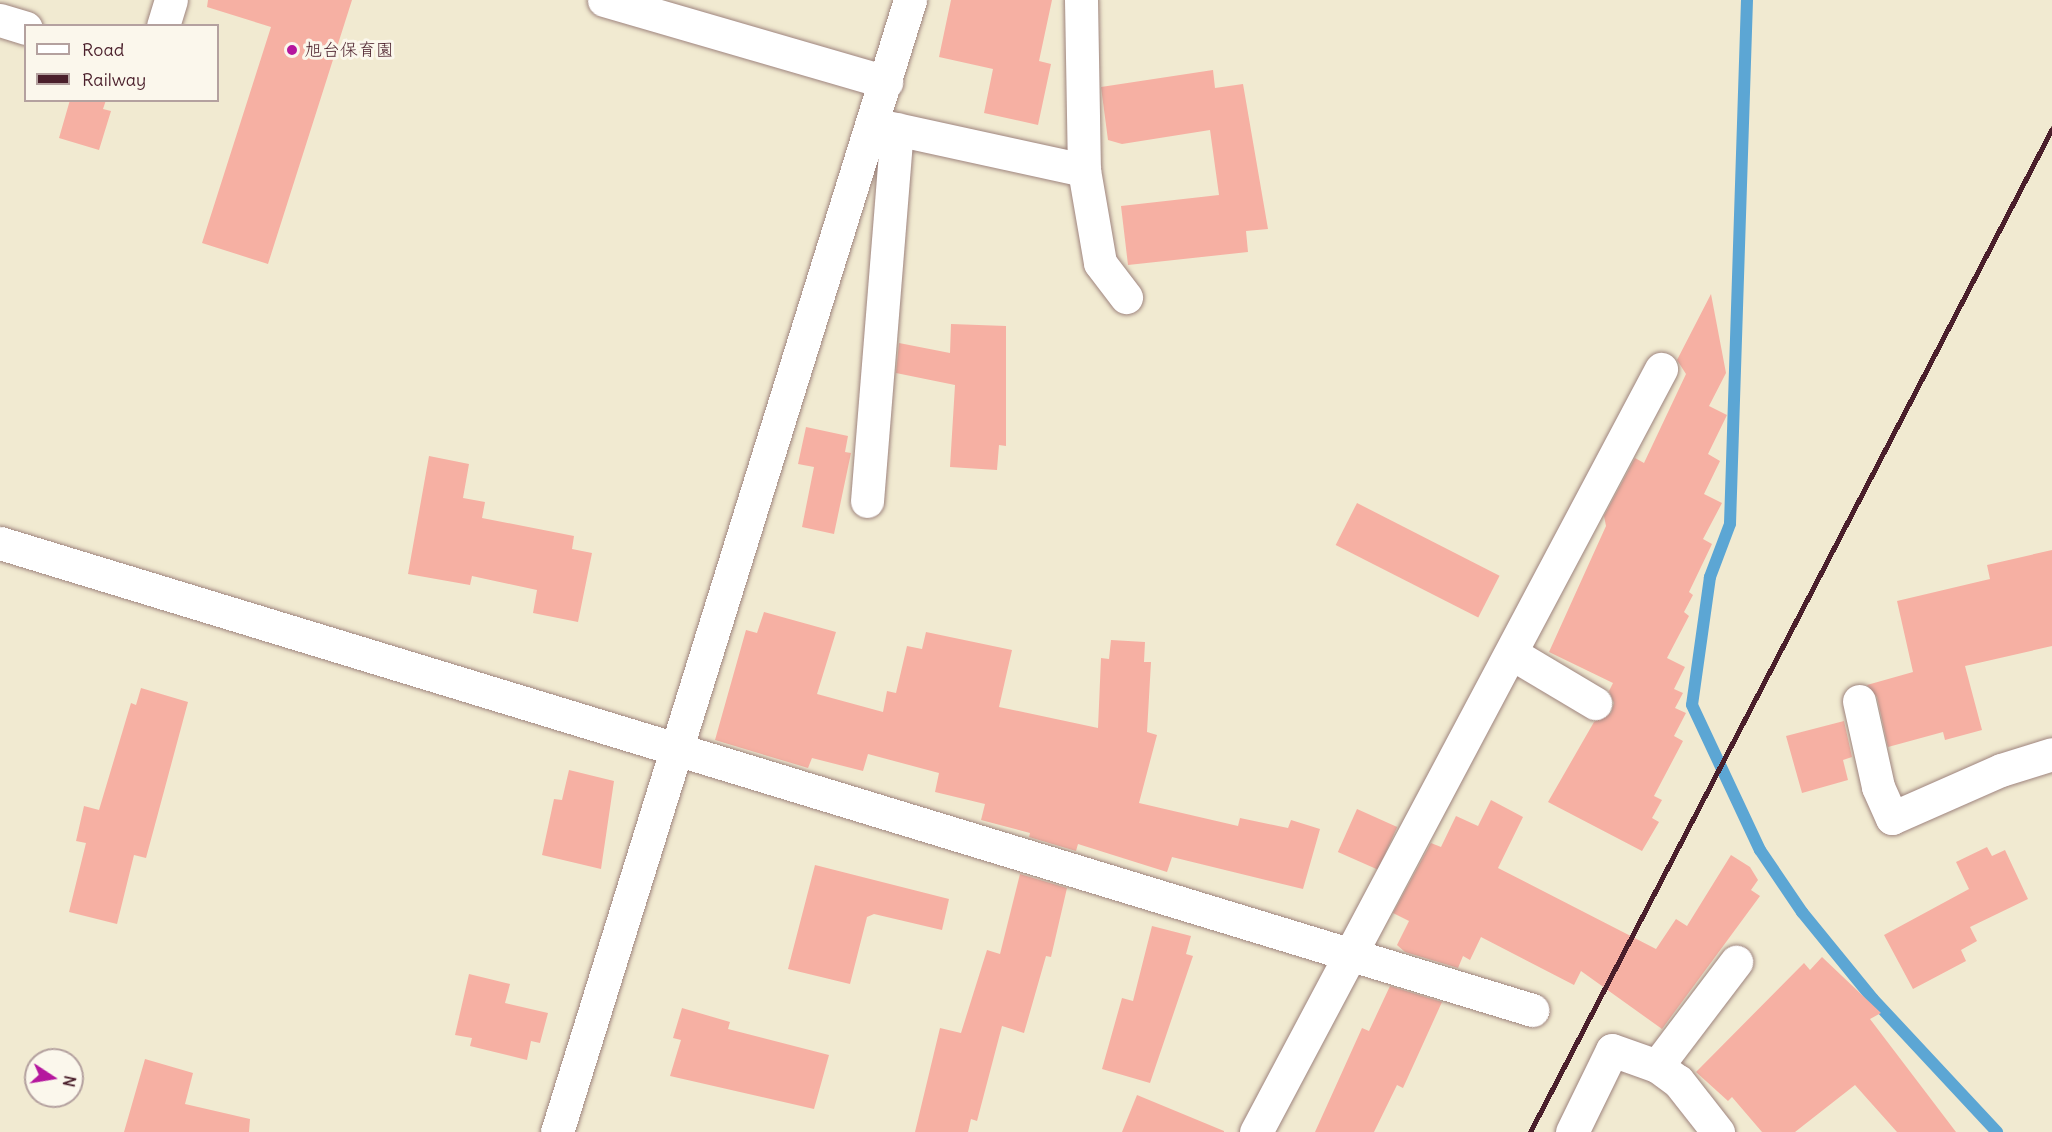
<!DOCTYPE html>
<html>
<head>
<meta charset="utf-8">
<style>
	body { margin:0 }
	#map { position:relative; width:2052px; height:1132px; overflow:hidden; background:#f1ead1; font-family:Delius,"Klee One",sans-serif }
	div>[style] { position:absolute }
	.stream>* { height:12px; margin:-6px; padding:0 6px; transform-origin:6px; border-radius:6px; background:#5ca6d4 }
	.building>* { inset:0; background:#f6b0a3; transform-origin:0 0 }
	.roads { filter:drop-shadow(0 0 2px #9e847e) drop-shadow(0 0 2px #9e847e) }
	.minor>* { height:33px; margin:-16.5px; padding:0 16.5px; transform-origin:16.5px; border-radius:16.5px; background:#fff }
	.rail>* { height:4.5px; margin:-2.25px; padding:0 2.25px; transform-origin:2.25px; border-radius:2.25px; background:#4a1f2b }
	.dots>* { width:16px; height:16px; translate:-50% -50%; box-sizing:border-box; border:3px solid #fbf7ec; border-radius:50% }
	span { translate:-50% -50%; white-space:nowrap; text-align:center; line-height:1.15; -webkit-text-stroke:6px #fbf7ec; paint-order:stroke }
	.poi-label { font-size:18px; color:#4a1f2b }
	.left { translate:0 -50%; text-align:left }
	.legend { position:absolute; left:24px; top:24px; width:195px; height:78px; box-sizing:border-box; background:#fbf7ec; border:2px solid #b4a19f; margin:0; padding:8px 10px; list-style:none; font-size:18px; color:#4a1f2b }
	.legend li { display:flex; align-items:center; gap:12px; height:30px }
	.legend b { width:30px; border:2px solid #b4a19f }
	.north { position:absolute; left:24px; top:1048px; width:60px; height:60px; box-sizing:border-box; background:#fbf7ec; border:2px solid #b4a19f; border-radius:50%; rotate:102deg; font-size:16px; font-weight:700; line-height:24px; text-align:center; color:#4a1f2b }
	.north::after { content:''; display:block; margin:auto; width:21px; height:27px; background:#b5179e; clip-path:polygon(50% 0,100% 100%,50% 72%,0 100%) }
</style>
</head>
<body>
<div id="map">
	<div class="stream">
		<i style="left:1747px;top:0;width:524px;rotate:91.86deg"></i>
		<i style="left:1730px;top:524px;width:57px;rotate:110.7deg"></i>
		<i style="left:1710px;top:577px;width:129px;rotate:98deg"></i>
		<i style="left:1692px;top:705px;width:160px;rotate:64.9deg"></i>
		<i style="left:1760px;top:850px;width:75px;rotate:55.9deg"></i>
		<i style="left:1802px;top:912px;width:112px;rotate:50.8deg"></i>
		<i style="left:1873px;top:999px;width:182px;rotate:47deg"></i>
	</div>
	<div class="building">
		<i style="clip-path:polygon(208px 0,352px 0,268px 264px,202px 243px,271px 27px,207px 7px)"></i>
		<i style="clip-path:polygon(951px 0,1052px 0,1039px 61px,1051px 64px,1038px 125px,984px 113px,993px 69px,939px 57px)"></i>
		<i style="clip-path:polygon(1213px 70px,1215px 88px,1243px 84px,1268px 229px,1246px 231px,1248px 252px,1128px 265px,1121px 206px,1219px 195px,1210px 130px,1122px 144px,1108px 140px,1101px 87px)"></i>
		<i style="clip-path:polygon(70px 100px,106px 100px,103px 109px,111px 111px,99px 150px,59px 138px)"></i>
		<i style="clip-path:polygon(1711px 294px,1726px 373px,1709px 406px,1727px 415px,1708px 454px,1720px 461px,1704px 494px,1722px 503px,1703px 539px,1712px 544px,1689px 592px,1693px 595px,1684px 612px,1689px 616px,1667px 658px,1685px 667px,1674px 689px,1683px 693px,1675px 708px,1686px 713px,1674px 736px,1683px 741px,1654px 796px,1662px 800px,1652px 818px,1659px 822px,1642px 851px,1548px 802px,1594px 722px,1611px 713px,1614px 703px,1609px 691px,1613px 683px,1549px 652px,1606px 526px,1604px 516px,1635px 458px,1644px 463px,1686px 374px,1677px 360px)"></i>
		<i style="clip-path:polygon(951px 324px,1006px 326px,1006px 446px,999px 445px,997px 470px,950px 467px,955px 385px,896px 373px,899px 343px,950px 353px)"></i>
		<i style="clip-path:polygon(806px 427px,848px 436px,845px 452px,851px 453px,834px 534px,802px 527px,814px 467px,798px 464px)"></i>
		<i style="clip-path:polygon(429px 456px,469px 464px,463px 498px,485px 502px,482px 518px,574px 536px,572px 549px,592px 553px,578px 622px,533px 613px,537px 590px,472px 576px,470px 585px,408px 574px)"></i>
		<i style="left:1357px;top:503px;width:160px;height:47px;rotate:27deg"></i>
		<i style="clip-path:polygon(2052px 550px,2052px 646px,1965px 666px,1982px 730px,1945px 740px,1943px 732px,1888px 747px,1877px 697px,1867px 685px,1913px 672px,1897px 601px,1990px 579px,1987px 565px)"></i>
		<i style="clip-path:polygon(764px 612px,836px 632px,817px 694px,883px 712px,887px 691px,896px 693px,907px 646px,922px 649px,926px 632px,1012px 650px,999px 707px,1098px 728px,1101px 658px,1109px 659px,1111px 640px,1145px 642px,1144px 662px,1151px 662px,1147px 732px,1157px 735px,1139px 803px,1238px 826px,1240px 818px,1288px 828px,1291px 820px,1320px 829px,1303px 889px,1172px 857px,1167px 872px,1078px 844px,1076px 851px,1029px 837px,1030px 833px,981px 820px,985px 804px,935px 792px,939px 773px,868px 754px,863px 771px,812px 758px,808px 768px,715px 740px,746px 630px,757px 633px)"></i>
		<i style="clip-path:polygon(141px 688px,188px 702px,146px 858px,134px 855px,117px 924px,69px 912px,86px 843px,76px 841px,84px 806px,99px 810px,131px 703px,136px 705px)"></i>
		<i style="clip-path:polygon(1844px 721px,1852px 757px,1843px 760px,1848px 780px,1802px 793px,1786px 736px)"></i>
		<i style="clip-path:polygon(569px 770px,614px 781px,601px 869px,542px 855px,554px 799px,562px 800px)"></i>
		<i style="clip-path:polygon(1491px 800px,1523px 817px,1498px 868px,1656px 949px,1676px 919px,1687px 926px,1731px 855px,1750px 867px,1758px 880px,1751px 890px,1760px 896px,1662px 1029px,1581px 971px,1574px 985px,1481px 937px,1470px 960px,1463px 956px,1458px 968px,1405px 952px,1397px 945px,1409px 921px,1393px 913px,1431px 843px,1441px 847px,1456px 816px,1478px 826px)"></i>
		<i style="left:1357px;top:809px;width:44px;height:47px;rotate:24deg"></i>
		<i style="clip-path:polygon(1987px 847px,1992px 856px,2005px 850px,2028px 899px,1970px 927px,1977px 941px,1961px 950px,1966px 961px,1913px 989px,1884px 935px,1969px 889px,1956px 862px)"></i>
		<i style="clip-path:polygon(815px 865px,949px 899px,942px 930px,874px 914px,867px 917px,850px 984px,788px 969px)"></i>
		<i style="clip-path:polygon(1020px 874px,1067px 888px,1051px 957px,1046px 956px,1024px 1033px,1002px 1026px,977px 1121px,971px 1119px,968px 1132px,915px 1132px,940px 1028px,961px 1033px,987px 950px,1000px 954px)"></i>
		<i style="clip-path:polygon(1152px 926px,1191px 936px,1186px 954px,1193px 956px,1150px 1083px,1102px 1069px,1122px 998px,1133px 1001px)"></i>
		<i style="clip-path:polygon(1822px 957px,1881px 1013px,1870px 1019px,1956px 1132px,1897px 1132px,1855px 1085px,1795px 1132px,1762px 1132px,1732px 1097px,1728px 1101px,1696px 1072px,1804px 963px,1810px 970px)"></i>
		<i style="clip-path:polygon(469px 974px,510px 984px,505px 1003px,548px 1013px,540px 1043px,531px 1041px,527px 1060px,470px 1046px,472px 1038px,455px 1035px)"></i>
		<i style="clip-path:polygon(1390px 986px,1442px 1002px,1403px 1088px,1397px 1085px,1374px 1132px,1315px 1132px,1362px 1028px,1369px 1031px)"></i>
		<i style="clip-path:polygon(682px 1008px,730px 1022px,728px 1029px,829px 1055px,814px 1109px,670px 1076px,681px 1040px,673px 1038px)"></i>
		<i style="clip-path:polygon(145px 1059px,193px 1073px,185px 1104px,250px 1119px,249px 1132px,124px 1132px)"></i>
		<i style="clip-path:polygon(1137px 1095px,1224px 1131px,1224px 1132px,1122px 1132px)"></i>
	</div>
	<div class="roads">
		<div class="minor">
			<i style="left:604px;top:0;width:294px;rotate:16.2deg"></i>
			<i style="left:1081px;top:0;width:170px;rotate:89deg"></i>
			<i style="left:1084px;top:170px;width:94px;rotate:80.2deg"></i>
			<i style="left:1100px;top:263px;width:43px;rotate:52.6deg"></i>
			<i style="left:0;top:20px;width:27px;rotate:17deg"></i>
			<i style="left:163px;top:26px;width:27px;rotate:-73deg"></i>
			<i style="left:877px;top:125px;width:212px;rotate:12.3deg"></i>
			<i style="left:867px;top:501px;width:373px;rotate:-85.4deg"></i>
			<i style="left:0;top:543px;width:1602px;rotate:16.95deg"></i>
			<i style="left:1511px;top:653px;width:98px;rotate:30.8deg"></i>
			<i style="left:1859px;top:701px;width:88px;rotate:77.5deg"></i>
			<i style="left:1878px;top:787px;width:34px;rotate:66deg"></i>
			<i style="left:1892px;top:818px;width:119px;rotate:-23.8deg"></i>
			<i style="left:2001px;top:770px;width:53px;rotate:-17.4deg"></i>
			<i style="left:1657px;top:1066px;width:131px;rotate:-52.8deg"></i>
			<i style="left:557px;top:1132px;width:1186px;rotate:-72.68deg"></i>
			<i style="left:1256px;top:1132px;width:864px;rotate:-62.04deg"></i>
			<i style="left:1572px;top:1132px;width:91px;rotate:-64deg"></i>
			<i style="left:1612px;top:1050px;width:48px;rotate:19.6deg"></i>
			<i style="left:1657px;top:1066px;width:26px;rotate:36deg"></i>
			<i style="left:1678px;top:1081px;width:65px;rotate:51.9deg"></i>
		</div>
	</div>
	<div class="rail">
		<i style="left:1530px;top:1132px;width:1131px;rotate:-62.51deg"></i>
	</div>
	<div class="dots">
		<i style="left:292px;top:50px;background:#b5179e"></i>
	</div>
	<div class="poi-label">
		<span class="left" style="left:304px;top:50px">旭台保育園</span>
	</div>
	<ul class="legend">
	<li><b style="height:8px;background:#fff"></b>Road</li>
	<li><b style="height:8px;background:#4a1f2b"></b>Railway</li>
	</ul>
	<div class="north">N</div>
</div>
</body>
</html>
